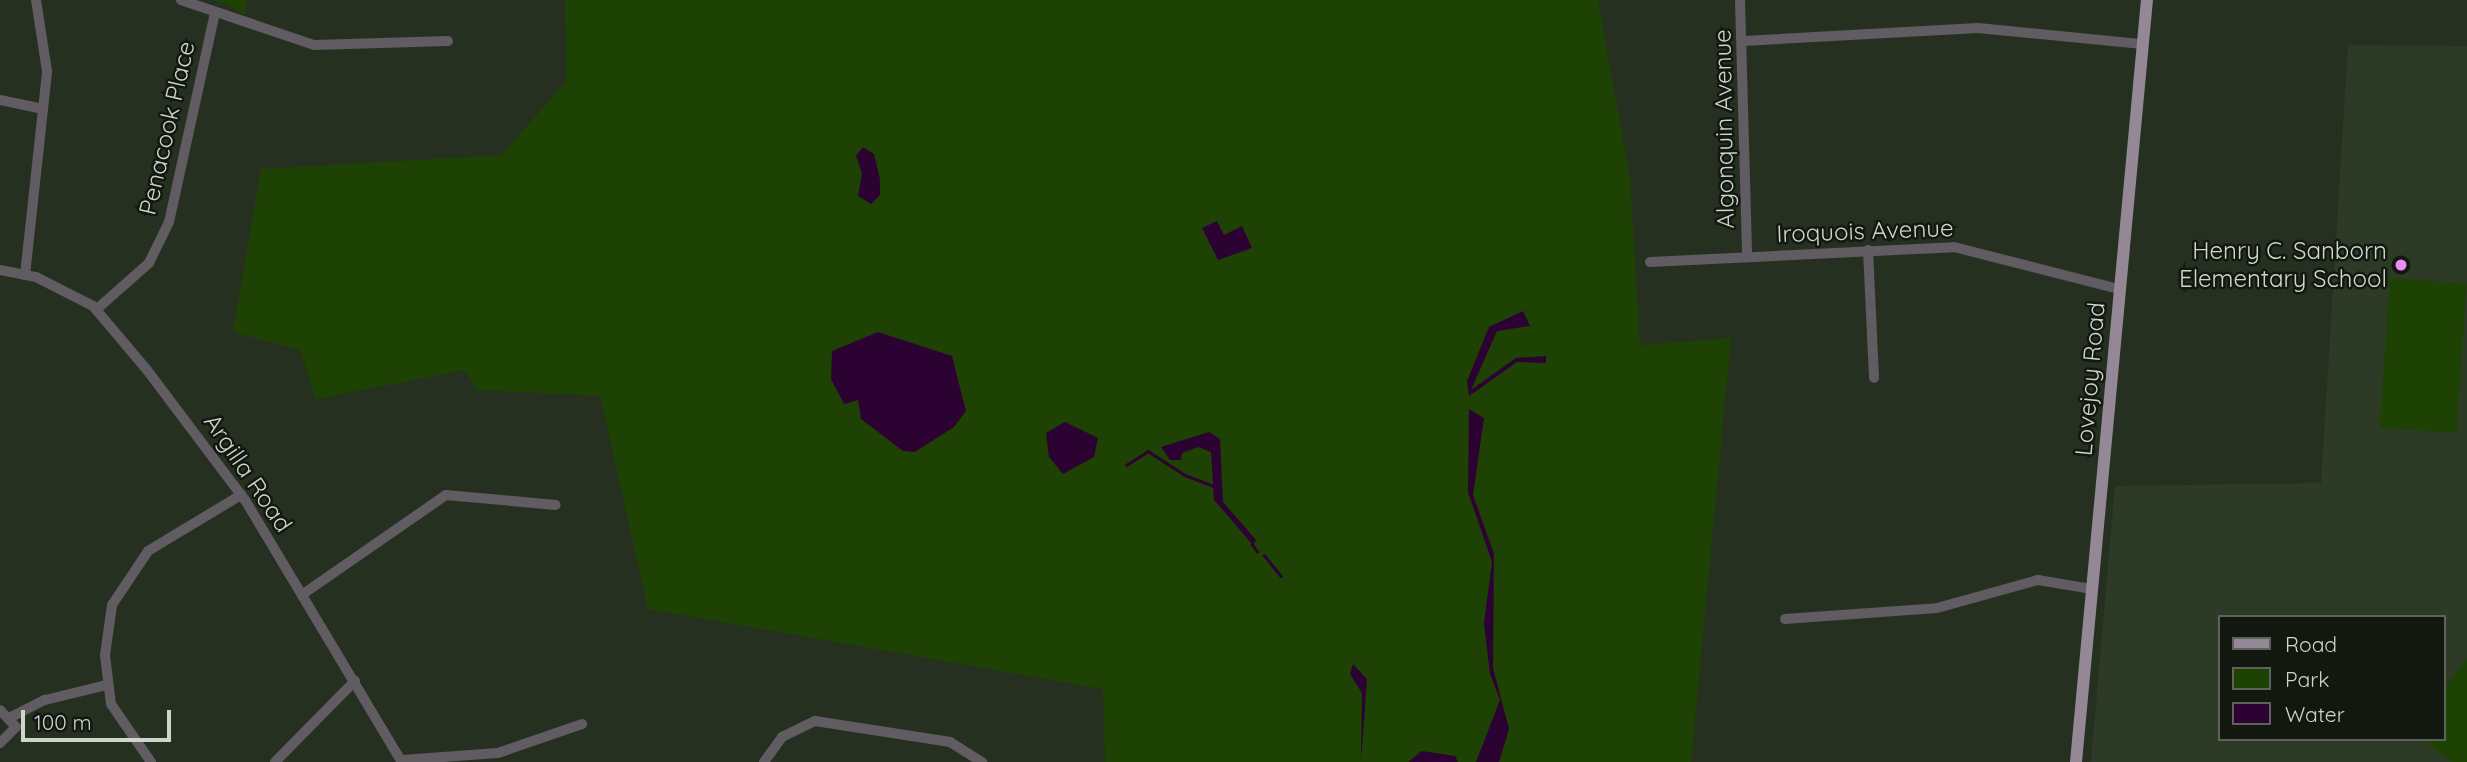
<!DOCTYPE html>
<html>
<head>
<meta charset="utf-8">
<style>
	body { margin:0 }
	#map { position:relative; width:2467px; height:762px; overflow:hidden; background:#263021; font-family:Quicksand,sans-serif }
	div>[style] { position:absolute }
	.built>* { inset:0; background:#2d3b26 }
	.green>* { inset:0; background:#1e4104; transform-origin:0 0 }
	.water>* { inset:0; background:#2c0233 }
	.stream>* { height:2.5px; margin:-1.25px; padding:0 1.25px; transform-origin:1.25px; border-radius:1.25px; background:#2c0233 }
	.minor>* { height:10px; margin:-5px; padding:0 5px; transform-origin:5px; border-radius:5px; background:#615b62 }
	.major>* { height:12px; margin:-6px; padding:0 6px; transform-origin:6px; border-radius:6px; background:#958896 }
	.dots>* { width:19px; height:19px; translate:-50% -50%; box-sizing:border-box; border:4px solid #121710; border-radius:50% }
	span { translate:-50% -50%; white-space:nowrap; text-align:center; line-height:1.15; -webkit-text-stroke:5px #121710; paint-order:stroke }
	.street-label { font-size:24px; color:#ced5cb }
	.poi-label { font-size:24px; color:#ced5cb }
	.right { translate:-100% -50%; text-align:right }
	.legend { position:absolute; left:2218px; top:615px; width:228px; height:126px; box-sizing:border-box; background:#121710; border:2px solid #5d635b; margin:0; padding:9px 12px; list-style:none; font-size:21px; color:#ced5cb }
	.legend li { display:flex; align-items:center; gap:14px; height:35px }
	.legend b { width:35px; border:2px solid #5d635b }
	.scale { position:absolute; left:21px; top:710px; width:150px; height:32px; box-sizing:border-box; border:4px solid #ced5cb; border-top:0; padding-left:9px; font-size:21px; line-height:24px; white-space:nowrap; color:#ced5cb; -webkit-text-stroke:5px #121710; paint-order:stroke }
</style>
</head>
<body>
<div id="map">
	<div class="built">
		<i style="clip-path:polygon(evenodd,2348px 45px,2467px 46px,2467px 762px,2091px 762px,2115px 486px,2321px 483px,2348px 45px,2220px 617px,2444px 617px,2444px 739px,2220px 739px,2220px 617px)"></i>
	</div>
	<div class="green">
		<i style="clip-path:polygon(213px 0,246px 0,245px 15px,225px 4px)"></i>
		<i style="clip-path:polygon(565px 0,1598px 0,1630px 178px,1640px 345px,1731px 338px,1691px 762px,1105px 762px,1103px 689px,648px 609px,600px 396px,477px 390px,465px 370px,316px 399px,300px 350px,233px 332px,261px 169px,502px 155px,566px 81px)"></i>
		<i style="left:2390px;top:278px;width:77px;height:150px;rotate:4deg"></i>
		<i style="clip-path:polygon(2467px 659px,2467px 762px,2452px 762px,2423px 739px,2444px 739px,2444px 688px)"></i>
	</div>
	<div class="water">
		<i style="clip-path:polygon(863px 147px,874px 154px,880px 179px,880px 195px,871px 204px,858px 196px,862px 173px,856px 156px)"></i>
		<i style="clip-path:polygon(1217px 221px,1224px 235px,1242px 226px,1252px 248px,1218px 260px,1202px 228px)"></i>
		<i style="clip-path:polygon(1523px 311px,1530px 326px,1497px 331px,1471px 390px,1516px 358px,1546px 356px,1546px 363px,1517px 362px,1469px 396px,1467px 381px,1489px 327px)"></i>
		<i style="clip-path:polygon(878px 332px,952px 356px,966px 411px,954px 427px,915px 452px,903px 451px,861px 419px,858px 400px,844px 404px,831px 379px,832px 351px)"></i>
		<i style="clip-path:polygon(1469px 409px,1484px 418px,1473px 495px,1494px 554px,1493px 668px,1509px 729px,1499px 762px,1476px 762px,1500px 700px,1490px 674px,1484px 623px,1492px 562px,1468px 492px)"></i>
		<i style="clip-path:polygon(1065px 422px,1098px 438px,1094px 457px,1063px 474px,1049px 457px,1046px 433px)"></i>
		<i style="clip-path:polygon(1209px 432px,1220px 439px,1223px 502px,1256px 540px,1253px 545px,1214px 500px,1211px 452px,1198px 447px,1182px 453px,1181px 460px,1170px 460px,1161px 447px)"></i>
		<i style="clip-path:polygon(1353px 664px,1367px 679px,1361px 762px,1362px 693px,1350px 674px)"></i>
		<i style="clip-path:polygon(1422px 751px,1455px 756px,1458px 762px,1408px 762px)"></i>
	</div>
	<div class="stream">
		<i style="left:1126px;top:465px;width:26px;rotate:-32deg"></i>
		<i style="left:1148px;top:451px;width:44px;rotate:33deg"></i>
		<i style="left:1185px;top:475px;width:34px;rotate:21deg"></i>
		<i style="left:1252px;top:544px;width:9px;rotate:54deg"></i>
		<i style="left:1264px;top:555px;width:27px;rotate:51deg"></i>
	</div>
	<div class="minor">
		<i style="left:181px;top:0;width:140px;rotate:18.7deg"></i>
		<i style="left:314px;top:45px;width:134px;rotate:-1.7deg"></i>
		<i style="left:1740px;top:0;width:257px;rotate:88.4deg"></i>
		<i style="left:1744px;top:41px;width:234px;rotate:-3.2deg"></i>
		<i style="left:1978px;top:28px;width:165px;rotate:5.6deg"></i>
		<i style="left:0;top:100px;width:44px;rotate:11.8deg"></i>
		<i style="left:1868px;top:250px;width:128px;rotate:87.3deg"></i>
		<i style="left:1650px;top:262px;width:304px;rotate:-2.8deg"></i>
		<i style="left:1954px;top:247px;width:170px;rotate:14.3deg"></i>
		<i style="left:0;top:270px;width:37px;rotate:11deg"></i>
		<i style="left:36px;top:277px;width:64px;rotate:27deg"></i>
		<i style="left:93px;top:306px;width:84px;rotate:49.8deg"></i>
		<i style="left:147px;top:370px;width:163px;rotate:53deg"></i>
		<i style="left:245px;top:500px;width:305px;rotate:59.1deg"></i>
		<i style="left:25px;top:275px;width:205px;rotate:-83.8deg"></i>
		<i style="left:47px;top:71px;width:72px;rotate:-98.8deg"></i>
		<i style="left:97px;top:309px;width:69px;rotate:-41.5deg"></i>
		<i style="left:149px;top:263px;width:46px;rotate:-64deg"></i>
		<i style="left:169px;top:222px;width:214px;rotate:-77.6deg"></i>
		<i style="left:303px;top:594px;width:174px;rotate:-34.7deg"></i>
		<i style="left:446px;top:495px;width:110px;rotate:5.2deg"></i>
		<i style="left:1785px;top:619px;width:152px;rotate:-4.1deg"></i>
		<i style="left:1937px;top:608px;width:105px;rotate:-15.5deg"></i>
		<i style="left:2038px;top:580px;width:55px;rotate:9.5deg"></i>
		<i style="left:0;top:710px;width:23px;rotate:47deg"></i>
		<i style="left:16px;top:727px;width:23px;rotate:135deg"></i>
		<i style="left:13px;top:716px;width:36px;rotate:-27deg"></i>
		<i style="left:45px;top:700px;width:64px;rotate:-13.6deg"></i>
		<i style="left:402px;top:760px;width:96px;rotate:-4.2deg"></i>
		<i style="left:498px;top:753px;width:89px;rotate:-19deg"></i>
		<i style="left:151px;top:762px;width:70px;rotate:-124.6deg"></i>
		<i style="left:111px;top:704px;width:49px;rotate:-97deg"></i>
		<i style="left:105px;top:655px;width:50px;rotate:-82deg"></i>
		<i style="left:112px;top:605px;width:65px;rotate:-56.3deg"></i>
		<i style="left:148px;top:551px;width:109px;rotate:-31.1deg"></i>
		<i style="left:275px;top:762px;width:114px;rotate:-45.4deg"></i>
		<i style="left:764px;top:762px;width:31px;rotate:-54deg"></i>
		<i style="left:782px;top:737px;width:37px;rotate:-26deg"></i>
		<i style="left:815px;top:721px;width:137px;rotate:8.8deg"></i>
		<i style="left:950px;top:742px;width:38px;rotate:32deg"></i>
	</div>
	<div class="major">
		<i style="left:2076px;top:762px;width:765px;rotate:-84.68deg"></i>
	</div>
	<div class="dots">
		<i style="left:2401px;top:265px;background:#ec8cfa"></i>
	</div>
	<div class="street-label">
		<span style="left:167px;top:128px;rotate:-77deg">Penacook Place</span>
		<span style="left:1724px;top:129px;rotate:-91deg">Algonquin Avenue</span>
		<span style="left:1865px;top:231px;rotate:-2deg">Iroquois Avenue</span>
		<span style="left:2090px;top:379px;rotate:-85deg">Lovejoy Road</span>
		<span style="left:248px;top:473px;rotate:56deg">Argilla Road</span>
	</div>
	<div class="poi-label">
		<span class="right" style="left:2387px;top:265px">Henry C. Sanborn<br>Elementary School</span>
	</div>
	<ul class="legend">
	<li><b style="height:9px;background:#958896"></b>Road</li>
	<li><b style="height:19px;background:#1e4104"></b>Park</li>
	<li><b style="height:19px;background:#2c0233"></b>Water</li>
	</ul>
	<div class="scale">100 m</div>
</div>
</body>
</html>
